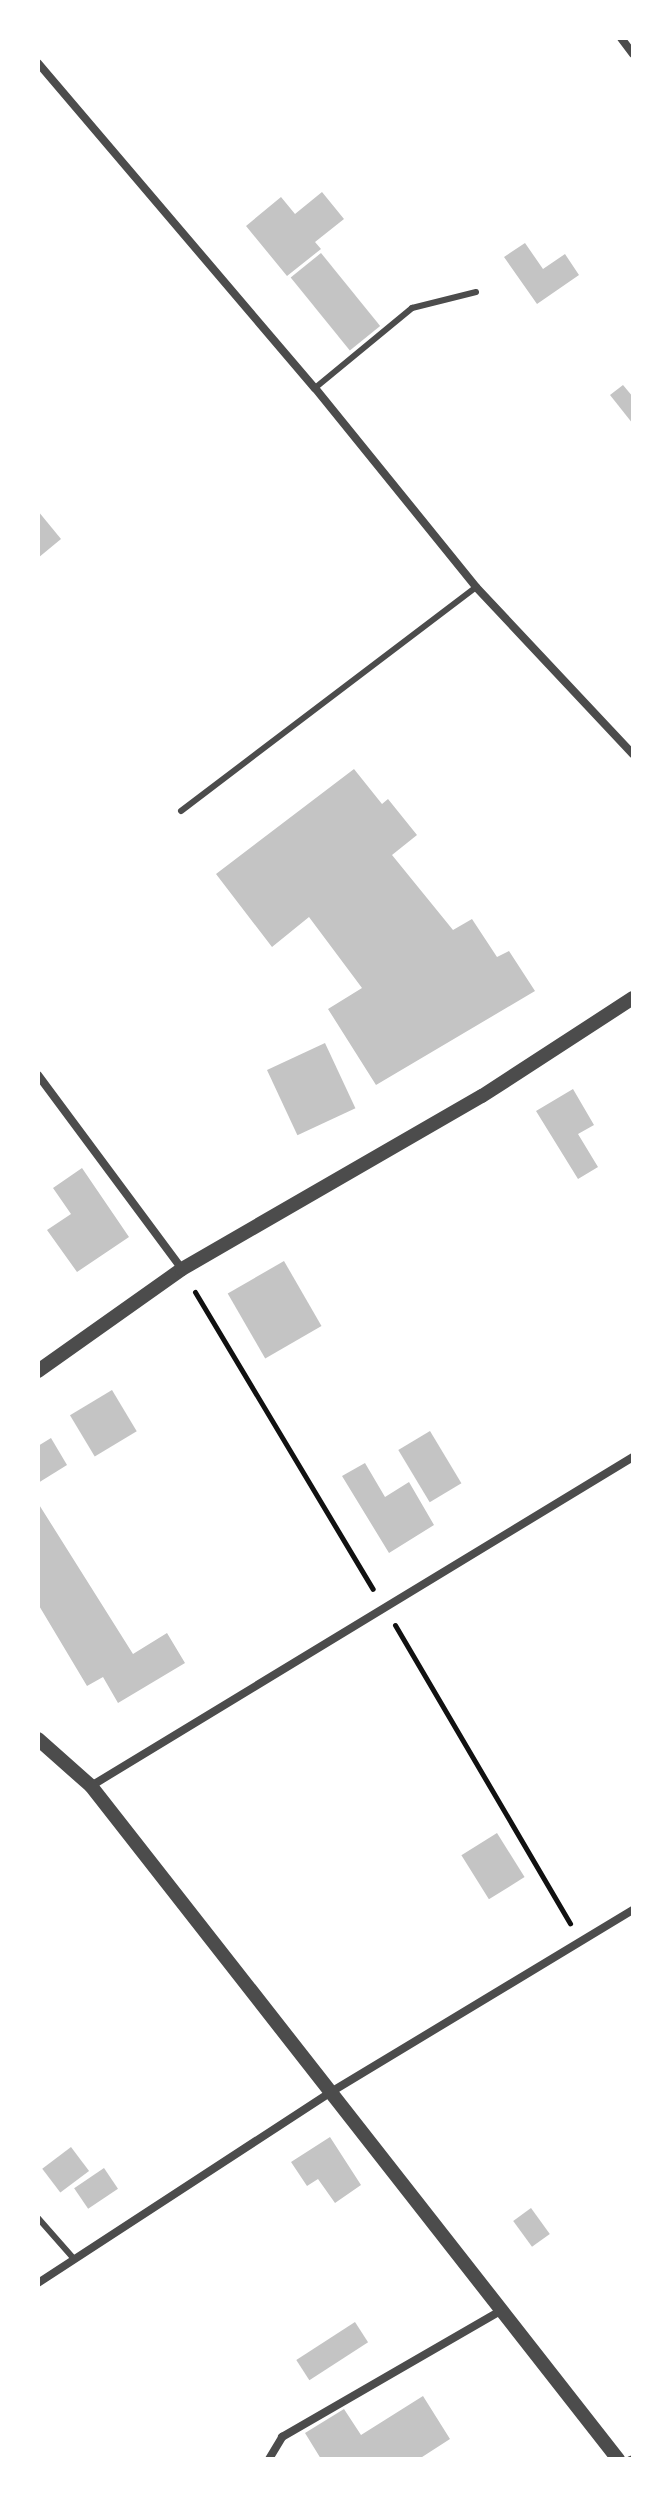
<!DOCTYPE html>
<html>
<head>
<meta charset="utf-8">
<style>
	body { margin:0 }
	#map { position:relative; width:671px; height:2497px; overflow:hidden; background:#fff; font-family:"PT Serif",serif }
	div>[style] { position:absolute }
	.building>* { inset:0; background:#c4c4c4; transform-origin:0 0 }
	.path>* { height:5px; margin:-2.5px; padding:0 2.5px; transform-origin:2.5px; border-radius:2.5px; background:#111 }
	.service>* { height:6px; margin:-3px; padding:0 3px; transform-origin:3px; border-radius:3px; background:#4c4c4c }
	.minor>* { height:8px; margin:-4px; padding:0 4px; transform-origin:4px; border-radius:4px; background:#4c4c4c }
	.tertiary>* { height:14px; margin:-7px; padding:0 7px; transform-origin:7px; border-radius:7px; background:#4c4c4c }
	span { translate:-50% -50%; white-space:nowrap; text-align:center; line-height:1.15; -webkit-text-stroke:8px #fff; paint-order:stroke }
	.frame { position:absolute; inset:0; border:40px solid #fff; pointer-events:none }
</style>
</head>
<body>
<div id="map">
	<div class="building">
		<i style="clip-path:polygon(322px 192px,344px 219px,315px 242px,321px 249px,287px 276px,246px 226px,281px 197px,295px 214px)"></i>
		<i style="clip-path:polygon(525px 243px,543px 269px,565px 254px,579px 275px,537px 304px,504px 257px)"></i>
		<i style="left:321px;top:253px;width:94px;height:39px;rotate:51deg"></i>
		<i style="clip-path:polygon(623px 385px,633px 397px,633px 424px,610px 395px)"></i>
		<i style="clip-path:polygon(38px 511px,61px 539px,38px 558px)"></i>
		<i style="clip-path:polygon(354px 769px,382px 804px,388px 799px,417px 835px,392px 855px,453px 930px,472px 919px,497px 957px,509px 951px,535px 991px,376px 1085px,328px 1009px,362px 988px,309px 917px,272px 947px,216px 874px)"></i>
		<i style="left:325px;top:1043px;width:72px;height:64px;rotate:65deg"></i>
		<i style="clip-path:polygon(573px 1089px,594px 1125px,578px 1134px,598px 1167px,578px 1179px,536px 1111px)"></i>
		<i style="clip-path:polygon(82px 1168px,129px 1237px,77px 1272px,47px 1230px,71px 1214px,53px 1188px)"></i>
		<i style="left:284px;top:1261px;width:75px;height:65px;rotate:60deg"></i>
		<i style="left:112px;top:1390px;width:48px;height:49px;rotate:59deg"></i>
		<i style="left:430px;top:1431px;width:61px;height:37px;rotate:59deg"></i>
		<i style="clip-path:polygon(51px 1438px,67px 1465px,38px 1483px,38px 1446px)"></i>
		<i style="clip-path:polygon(365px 1463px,385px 1497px,409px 1482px,434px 1525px,389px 1553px,342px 1476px)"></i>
		<i style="clip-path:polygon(38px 1503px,133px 1654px,167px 1633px,185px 1663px,118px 1703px,103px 1677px,87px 1686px,38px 1604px)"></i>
		<i style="left:497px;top:1833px;width:52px;height:42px;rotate:58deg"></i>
		<i style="clip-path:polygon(330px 2137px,361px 2185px,335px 2203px,318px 2179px,307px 2186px,291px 2162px)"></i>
		<i style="left:71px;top:2147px;width:30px;height:36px;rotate:53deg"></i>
		<i style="left:104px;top:2168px;width:25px;height:36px;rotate:56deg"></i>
		<i style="left:531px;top:2208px;width:32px;height:22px;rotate:54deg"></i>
		<i style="left:355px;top:2322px;width:24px;height:70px;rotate:57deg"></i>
		<i style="clip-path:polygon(423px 2396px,450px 2439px,419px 2459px,321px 2459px,305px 2433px,344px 2409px,361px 2435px)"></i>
	</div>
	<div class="path">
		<i style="left:195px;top:1292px;width:346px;rotate:59.1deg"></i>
		<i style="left:395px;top:1625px;width:346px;rotate:59.6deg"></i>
	</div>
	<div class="service">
		<i style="left:315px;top:388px;width:126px;rotate:-39.5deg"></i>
		<i style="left:412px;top:308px;width:66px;rotate:-14deg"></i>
		<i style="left:181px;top:811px;width:370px;rotate:-37.2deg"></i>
		<i style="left:38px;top:2218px;width:55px;rotate:48.7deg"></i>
		<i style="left:630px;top:2459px;width:3px;rotate:-18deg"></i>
	</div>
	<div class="minor">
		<i style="left:621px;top:38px;width:20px;rotate:53deg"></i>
		<i style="left:38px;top:63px;width:427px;rotate:49.6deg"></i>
		<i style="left:315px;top:388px;width:256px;rotate:51deg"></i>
		<i style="left:476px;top:587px;width:229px;rotate:46.8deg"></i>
		<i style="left:38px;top:1075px;width:242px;rotate:53.4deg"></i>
		<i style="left:91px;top:1786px;width:634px;rotate:-31.26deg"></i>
		<i style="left:38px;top:2283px;width:350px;rotate:-33.1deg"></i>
		<i style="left:331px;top:2092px;width:353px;rotate:-31.1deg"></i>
		<i style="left:269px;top:2459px;width:26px;rotate:-59deg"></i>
		<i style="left:282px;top:2437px;width:254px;rotate:-30deg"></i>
	</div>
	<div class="tertiary">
		<i style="left:38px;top:1371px;width:176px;rotate:-35.3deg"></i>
		<i style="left:182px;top:1269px;width:346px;rotate:-30deg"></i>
		<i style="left:482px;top:1096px;width:180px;rotate:-33deg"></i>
		<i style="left:38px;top:1739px;width:71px;rotate:41.6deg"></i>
		<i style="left:91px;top:1786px;width:855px;rotate:51.94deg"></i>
	</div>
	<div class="frame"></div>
</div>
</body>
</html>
